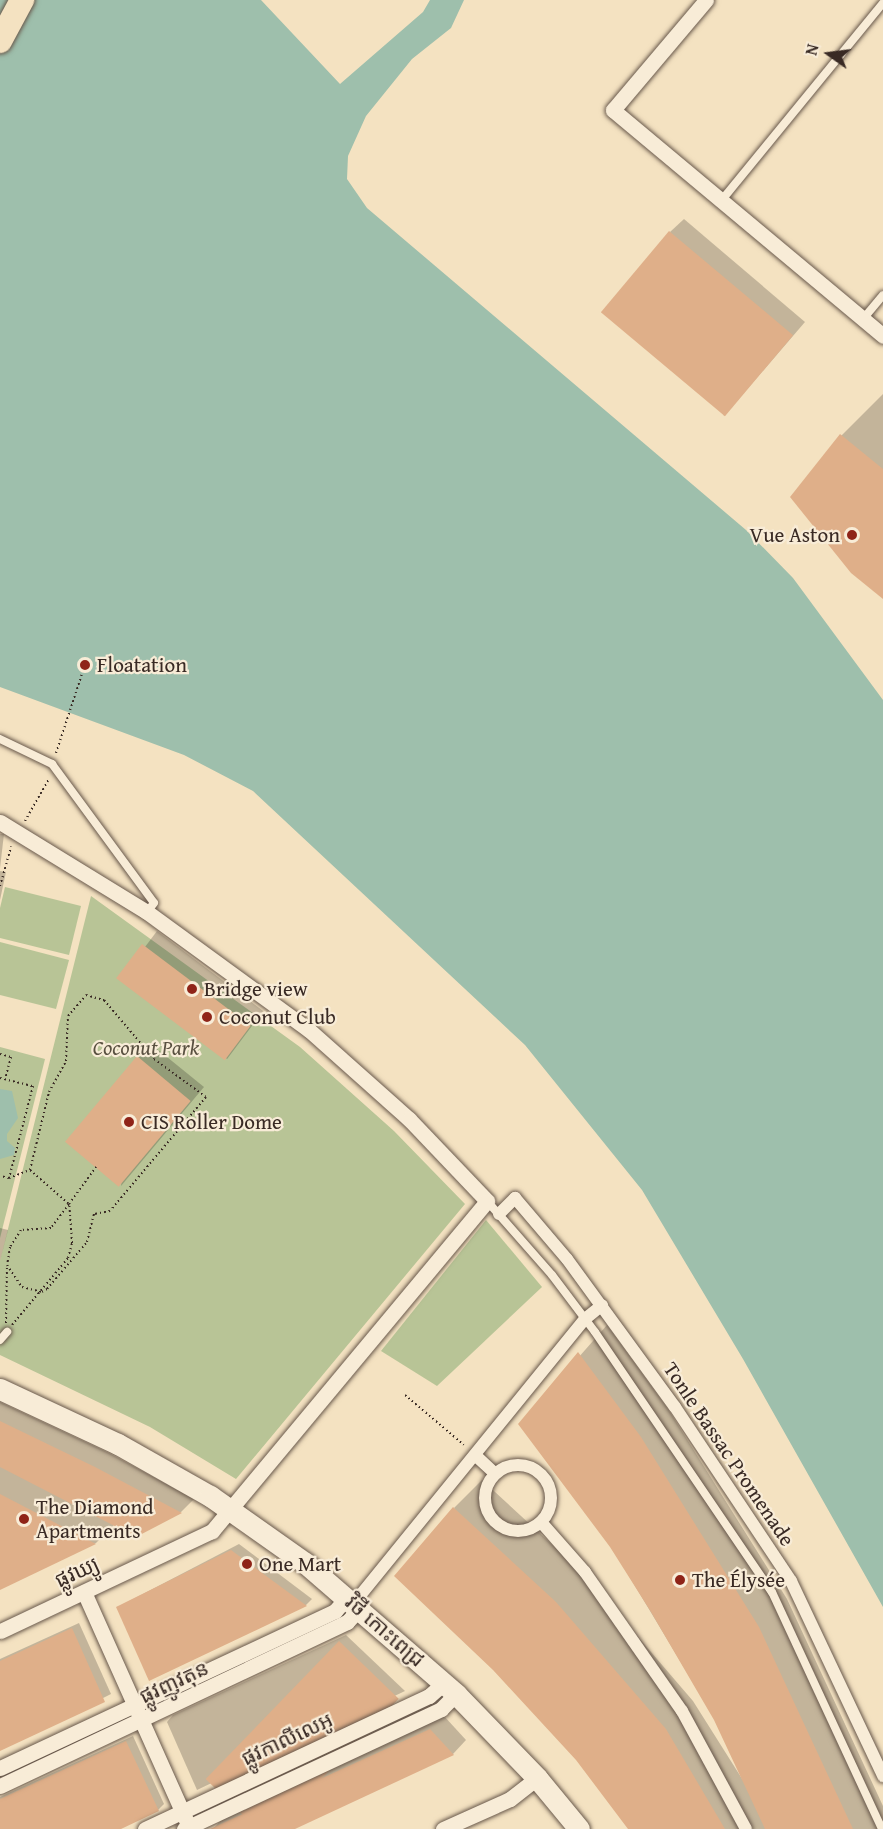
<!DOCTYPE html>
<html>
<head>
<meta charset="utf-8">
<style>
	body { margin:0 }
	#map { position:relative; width:883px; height:1829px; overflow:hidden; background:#f4e2c1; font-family:"Gentium Book Plus","Noto Sans Khmer",serif }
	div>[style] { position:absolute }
	.green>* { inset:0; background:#b8c496 }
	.water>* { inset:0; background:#9ebfac }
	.shadow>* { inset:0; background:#0003; transform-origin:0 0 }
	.building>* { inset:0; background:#dfaf89; transform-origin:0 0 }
	.path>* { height:2px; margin-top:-1px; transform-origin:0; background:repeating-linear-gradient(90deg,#392a24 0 1.5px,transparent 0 4.5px) }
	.roads { filter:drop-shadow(0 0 2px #68584b) drop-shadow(0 0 2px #68584b) }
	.service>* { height:8px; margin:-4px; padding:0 4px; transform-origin:4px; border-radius:4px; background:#f8ecd7 }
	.pedestrian>* { height:12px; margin:-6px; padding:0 6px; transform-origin:6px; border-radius:6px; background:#f8ecd7 }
	.pedestrian>.ring { margin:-6px; padding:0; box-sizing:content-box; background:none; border:12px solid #f8ecd7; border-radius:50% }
	.minor>* { height:15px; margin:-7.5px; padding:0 7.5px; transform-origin:7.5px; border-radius:7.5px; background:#f8ecd7 }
	.secondary>* { height:21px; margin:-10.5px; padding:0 10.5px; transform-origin:10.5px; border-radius:10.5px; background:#f8ecd7 }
	.primary>* { height:24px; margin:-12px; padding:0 12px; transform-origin:12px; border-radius:12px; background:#f4e2c1 }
	.path-bridge>* { height:2px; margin-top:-1px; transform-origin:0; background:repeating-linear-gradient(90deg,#392a24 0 1.5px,transparent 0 4.5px) }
	.dots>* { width:16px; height:16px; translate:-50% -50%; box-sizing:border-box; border:3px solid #f8ecd7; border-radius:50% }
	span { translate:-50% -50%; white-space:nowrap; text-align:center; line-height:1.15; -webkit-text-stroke:4.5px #f8ecd7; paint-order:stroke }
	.poi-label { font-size:21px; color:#392a24 }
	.right { translate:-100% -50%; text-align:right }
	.left { translate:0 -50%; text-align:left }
	.park-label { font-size:21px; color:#595040; font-style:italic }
	.street-label { font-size:21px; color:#392a24 }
	.north { position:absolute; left:799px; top:24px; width:60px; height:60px; -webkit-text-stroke:4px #f8ecd7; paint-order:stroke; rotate:284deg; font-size:16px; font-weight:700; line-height:24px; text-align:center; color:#392a24 }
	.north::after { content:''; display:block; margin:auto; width:21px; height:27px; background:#392a24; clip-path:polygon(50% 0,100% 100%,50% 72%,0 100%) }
</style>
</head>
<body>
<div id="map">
	<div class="green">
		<i style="clip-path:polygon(5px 887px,81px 906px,69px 955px,0 938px,0 908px)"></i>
		<i style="clip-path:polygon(91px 896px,300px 1047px,394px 1131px,465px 1204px,236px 1479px,150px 1427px,0 1355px,0 1261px)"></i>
		<i style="clip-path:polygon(0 942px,69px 960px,56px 1009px,0 995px)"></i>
		<i style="clip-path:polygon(0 1047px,45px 1059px,0 1238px)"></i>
		<i style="clip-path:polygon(486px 1220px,542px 1287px,437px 1386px,381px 1351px)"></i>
	</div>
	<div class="water">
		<i style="clip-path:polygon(0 0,261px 0,340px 84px,423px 12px,430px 0,464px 0,451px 28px,412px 59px,366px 116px,348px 156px,347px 179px,367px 208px,746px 530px,793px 578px,883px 700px,883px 1607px,743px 1359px,642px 1190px,525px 1045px,253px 791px,184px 755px,0 687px)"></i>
		<i style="clip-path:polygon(0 1089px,12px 1091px,18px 1118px,7px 1134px,7px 1141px,15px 1148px,14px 1155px,0 1159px)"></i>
	</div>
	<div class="shadow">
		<i style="clip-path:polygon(684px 219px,805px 322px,724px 416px,670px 232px)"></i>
		<i style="clip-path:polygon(883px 394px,883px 597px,841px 436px)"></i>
		<i style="clip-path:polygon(0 834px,4px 834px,0 868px)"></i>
		<i style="clip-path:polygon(0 871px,6px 872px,0 900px)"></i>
		<i style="left:157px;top:931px;width:133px;height:60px;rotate:37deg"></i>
		<i style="clip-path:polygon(151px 1044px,204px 1087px,121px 1186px,138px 1057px)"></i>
		<i style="clip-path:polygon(0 1228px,8px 1230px,0 1261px)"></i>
		<i style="clip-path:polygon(607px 1325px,668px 1409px,787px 1599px,883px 1806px,883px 1829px,630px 1829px,577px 1759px,454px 1508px,482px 1480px,584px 1574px,693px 1701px,746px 1785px,715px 1719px,611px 1546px,520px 1424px)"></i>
		<i style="clip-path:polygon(0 1402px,109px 1453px,194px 1499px,181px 1512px,136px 1535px,115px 1524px,96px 1543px,0 1589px)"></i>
		<i style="clip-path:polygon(239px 1544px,312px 1599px,306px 1605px,118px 1607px)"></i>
		<i style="clip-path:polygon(79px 1623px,111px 1694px,0 1750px,0 1659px)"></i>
		<i style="clip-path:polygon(346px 1635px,405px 1691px,197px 1790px,167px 1722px,173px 1715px)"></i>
		<i style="clip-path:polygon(444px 1716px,466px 1740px,453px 1754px,292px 1829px,213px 1829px,226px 1815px)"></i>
		<i style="clip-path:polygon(133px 1736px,164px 1804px,158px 1810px,118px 1829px,0 1829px,0 1797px)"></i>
	</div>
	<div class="building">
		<i style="left:669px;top:231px;width:162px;height:106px;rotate:40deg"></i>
		<i style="clip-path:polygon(840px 434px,883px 469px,883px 599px,851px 573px,790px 497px)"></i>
		<i style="left:142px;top:944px;width:136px;height:43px;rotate:37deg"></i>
		<i style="left:137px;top:1056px;width:70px;height:112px;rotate:40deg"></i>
		<i style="clip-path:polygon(578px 1352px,641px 1437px,759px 1627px,853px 1829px,765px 1829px,714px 1720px,651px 1612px,610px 1547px,518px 1424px)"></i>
		<i style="clip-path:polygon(0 1421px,95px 1467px,182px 1513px,136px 1537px,0 1467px)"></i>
		<i style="clip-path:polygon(0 1494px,96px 1544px,0 1590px)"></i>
		<i style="clip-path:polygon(453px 1507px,556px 1602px,666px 1729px,725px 1829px,628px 1829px,576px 1760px,493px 1670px,394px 1576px)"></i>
		<i style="clip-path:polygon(231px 1550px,307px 1606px,149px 1681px,116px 1607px)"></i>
		<i style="clip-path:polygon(72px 1628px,105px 1702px,0 1751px,0 1661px)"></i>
		<i style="left:339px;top:1641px;width:83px;height:192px;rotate:44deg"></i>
		<i style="clip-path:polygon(430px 1729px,454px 1755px,295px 1829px,210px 1829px)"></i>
		<i style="clip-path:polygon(126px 1741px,159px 1811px,121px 1829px,0 1829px,0 1799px)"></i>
	</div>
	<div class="path">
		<i style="left:56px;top:753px;width:93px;rotate:-71.8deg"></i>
		<i style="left:25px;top:821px;width:48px;rotate:-60.3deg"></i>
		<i style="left:0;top:886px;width:41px;rotate:-74.2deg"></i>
		<i style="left:0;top:1054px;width:11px;rotate:15deg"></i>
		<i style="left:11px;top:1057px;width:23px;rotate:105deg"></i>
		<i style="left:0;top:1078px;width:34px;rotate:14deg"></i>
		<i style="left:33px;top:1086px;width:95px;rotate:104.6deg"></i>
		<i style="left:9px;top:1178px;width:9px;rotate:-167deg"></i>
		<i style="left:30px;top:1170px;width:80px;rotate:-76.3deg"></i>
		<i style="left:49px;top:1092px;width:35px;rotate:-61deg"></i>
		<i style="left:66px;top:1061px;width:45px;rotate:-87.5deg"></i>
		<i style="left:68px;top:1016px;width:28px;rotate:-49deg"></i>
		<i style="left:86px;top:995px;width:19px;rotate:16deg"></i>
		<i style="left:104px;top:1000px;width:77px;rotate:49.7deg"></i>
		<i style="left:154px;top:1059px;width:64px;rotate:36.2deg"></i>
		<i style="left:206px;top:1097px;width:149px;rotate:130.1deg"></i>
		<i style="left:110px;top:1211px;width:16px;rotate:169deg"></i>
		<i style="left:9px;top:1178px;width:22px;rotate:-21deg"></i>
		<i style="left:30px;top:1170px;width:52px;rotate:41.1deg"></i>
		<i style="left:69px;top:1204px;width:30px;rotate:127deg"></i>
		<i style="left:51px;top:1228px;width:30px;rotate:176deg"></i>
		<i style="left:21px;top:1230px;width:20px;rotate:123deg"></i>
		<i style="left:10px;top:1247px;width:18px;rotate:99deg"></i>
		<i style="left:7px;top:1265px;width:27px;rotate:56deg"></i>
		<i style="left:6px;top:1323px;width:57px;rotate:-89deg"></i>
		<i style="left:12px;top:1325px;width:87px;rotate:-50.1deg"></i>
		<i style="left:68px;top:1258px;width:16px;rotate:-75deg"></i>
		<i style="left:72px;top:1243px;width:39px;rotate:-94deg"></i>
		<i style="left:69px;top:1204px;width:46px;rotate:-53.9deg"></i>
		<i style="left:405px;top:1395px;width:77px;rotate:40.3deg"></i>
	</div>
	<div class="roads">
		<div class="service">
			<i style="left:721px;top:201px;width:256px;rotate:-50.7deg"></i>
			<i style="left:863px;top:319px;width:31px;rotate:-50deg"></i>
			<i style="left:0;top:739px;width:58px;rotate:25.7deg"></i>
			<i style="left:52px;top:764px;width:172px;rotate:53.7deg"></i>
			<i style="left:154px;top:903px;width:11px;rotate:128deg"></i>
			<i style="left:487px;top:1201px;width:98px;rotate:48.7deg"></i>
			<i style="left:552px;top:1275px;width:71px;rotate:53deg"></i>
			<i style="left:595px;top:1332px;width:315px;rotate:55.8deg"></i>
			<i style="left:772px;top:1592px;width:261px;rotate:65.1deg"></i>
			<i style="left:0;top:1340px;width:11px;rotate:-49deg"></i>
		</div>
		<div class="pedestrian">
			<i style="left:499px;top:1214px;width:23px;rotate:-45deg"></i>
			<i style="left:515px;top:1198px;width:80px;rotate:49.6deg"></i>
			<i style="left:567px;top:1259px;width:183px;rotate:53.9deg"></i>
			<i style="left:675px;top:1407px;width:209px;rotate:56.3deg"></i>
			<i style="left:791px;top:1581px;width:216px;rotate:64.7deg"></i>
			<i style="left:475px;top:1455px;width:26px;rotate:43deg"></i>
			<i class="ring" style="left:485px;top:1465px;width:54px;height:54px"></i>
			<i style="left:541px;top:1522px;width:67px;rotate:48.7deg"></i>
			<i style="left:585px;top:1572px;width:169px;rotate:55.1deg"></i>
			<i style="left:682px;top:1711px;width:134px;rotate:61.5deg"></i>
			<i style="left:354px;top:1603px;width:366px;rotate:-50.9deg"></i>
			<i style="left:585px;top:1319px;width:22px;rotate:-39deg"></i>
		</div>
		<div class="minor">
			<i style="left:706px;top:0;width:144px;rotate:130.2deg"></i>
			<i style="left:613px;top:110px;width:352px;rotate:39.9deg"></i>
			<i style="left:0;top:822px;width:172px;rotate:31.5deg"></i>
			<i style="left:147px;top:912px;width:200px;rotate:36.1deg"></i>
			<i style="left:309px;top:1030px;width:134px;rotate:41.7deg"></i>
			<i style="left:409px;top:1119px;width:113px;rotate:46.4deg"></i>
			<i style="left:487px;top:1201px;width:430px;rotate:129.8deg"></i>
			<i style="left:212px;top:1531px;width:234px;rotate:154.7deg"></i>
			<i style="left:84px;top:1592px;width:250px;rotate:65.9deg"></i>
			<i style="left:0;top:1768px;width:370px;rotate:-25.1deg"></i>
			<i style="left:335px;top:1611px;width:18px;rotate:-49deg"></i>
			<i style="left:0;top:1786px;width:384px;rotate:-25.3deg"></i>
			<i style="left:347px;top:1622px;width:19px;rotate:-47deg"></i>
			<i style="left:145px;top:1829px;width:314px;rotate:-25.1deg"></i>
			<i style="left:429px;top:1696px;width:20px;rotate:-41deg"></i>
			<i style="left:184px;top:1829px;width:284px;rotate:-25deg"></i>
			<i style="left:441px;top:1709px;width:21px;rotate:-45deg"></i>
			<i style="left:443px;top:1829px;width:73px;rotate:-24.1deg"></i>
			<i style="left:510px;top:1799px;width:34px;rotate:-38deg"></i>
		</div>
		<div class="secondary">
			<i style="left:0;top:1389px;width:130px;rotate:25deg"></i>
			<i style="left:118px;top:1444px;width:106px;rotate:29.5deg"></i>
			<i style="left:210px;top:1496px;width:116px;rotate:35.2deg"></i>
			<i style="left:305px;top:1563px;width:200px;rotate:40.9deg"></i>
			<i style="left:456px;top:1694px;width:117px;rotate:46deg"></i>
			<i style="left:537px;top:1778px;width:66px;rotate:50.5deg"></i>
		</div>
		<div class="primary">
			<i style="left:0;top:41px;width:47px;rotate:-61.8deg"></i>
		</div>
	</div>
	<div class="path-bridge">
		<i style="left:22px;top:1287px;width:21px;rotate:14deg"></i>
		<i style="left:42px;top:1292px;width:6px;rotate:-31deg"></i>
		<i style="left:47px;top:1289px;width:62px;rotate:-49.6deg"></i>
		<i style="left:87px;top:1242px;width:29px;rotate:-76deg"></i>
	</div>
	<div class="dots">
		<i style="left:852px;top:535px;background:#8f2418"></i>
		<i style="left:85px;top:665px;background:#8f2418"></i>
		<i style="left:192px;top:989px;background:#8f2418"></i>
		<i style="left:207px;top:1017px;background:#8f2418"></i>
		<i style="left:129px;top:1122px;background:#8f2418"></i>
		<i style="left:24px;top:1519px;background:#8f2418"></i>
		<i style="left:247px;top:1564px;background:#8f2418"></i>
		<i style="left:680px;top:1580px;background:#8f2418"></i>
	</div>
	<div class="poi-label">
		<span class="right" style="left:840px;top:535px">Vue Aston</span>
		<span class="left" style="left:97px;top:665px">Floatation</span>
		<span class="left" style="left:204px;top:989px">Bridge view</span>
		<span class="left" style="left:219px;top:1017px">Coconut Club</span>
		<span class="left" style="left:141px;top:1122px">CIS Roller Dome</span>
		<span class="left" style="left:36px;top:1519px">The Diamond<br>Apartments</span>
		<span class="left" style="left:259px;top:1564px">One Mart</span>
		<span class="left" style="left:692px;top:1580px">The Élysée</span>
	</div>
	<div class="park-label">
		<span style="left:146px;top:1048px">Coconut Park</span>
	</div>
	<div class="street-label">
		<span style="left:729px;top:1454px;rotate:56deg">Tonle Bassac Promenade</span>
		<span style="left:77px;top:1572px;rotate:-25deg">ផ្លូវឃ្យូ</span>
		<span style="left:385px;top:1631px;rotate:41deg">វិថី កោះពេជ្រ</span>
		<span style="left:174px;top:1682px;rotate:-25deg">ផ្លូវញូវតុន</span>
		<span style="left:287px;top:1739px;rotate:-25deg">ផ្លូវកាលីលេអូ</span>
	</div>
	<div class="north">N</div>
</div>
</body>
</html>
